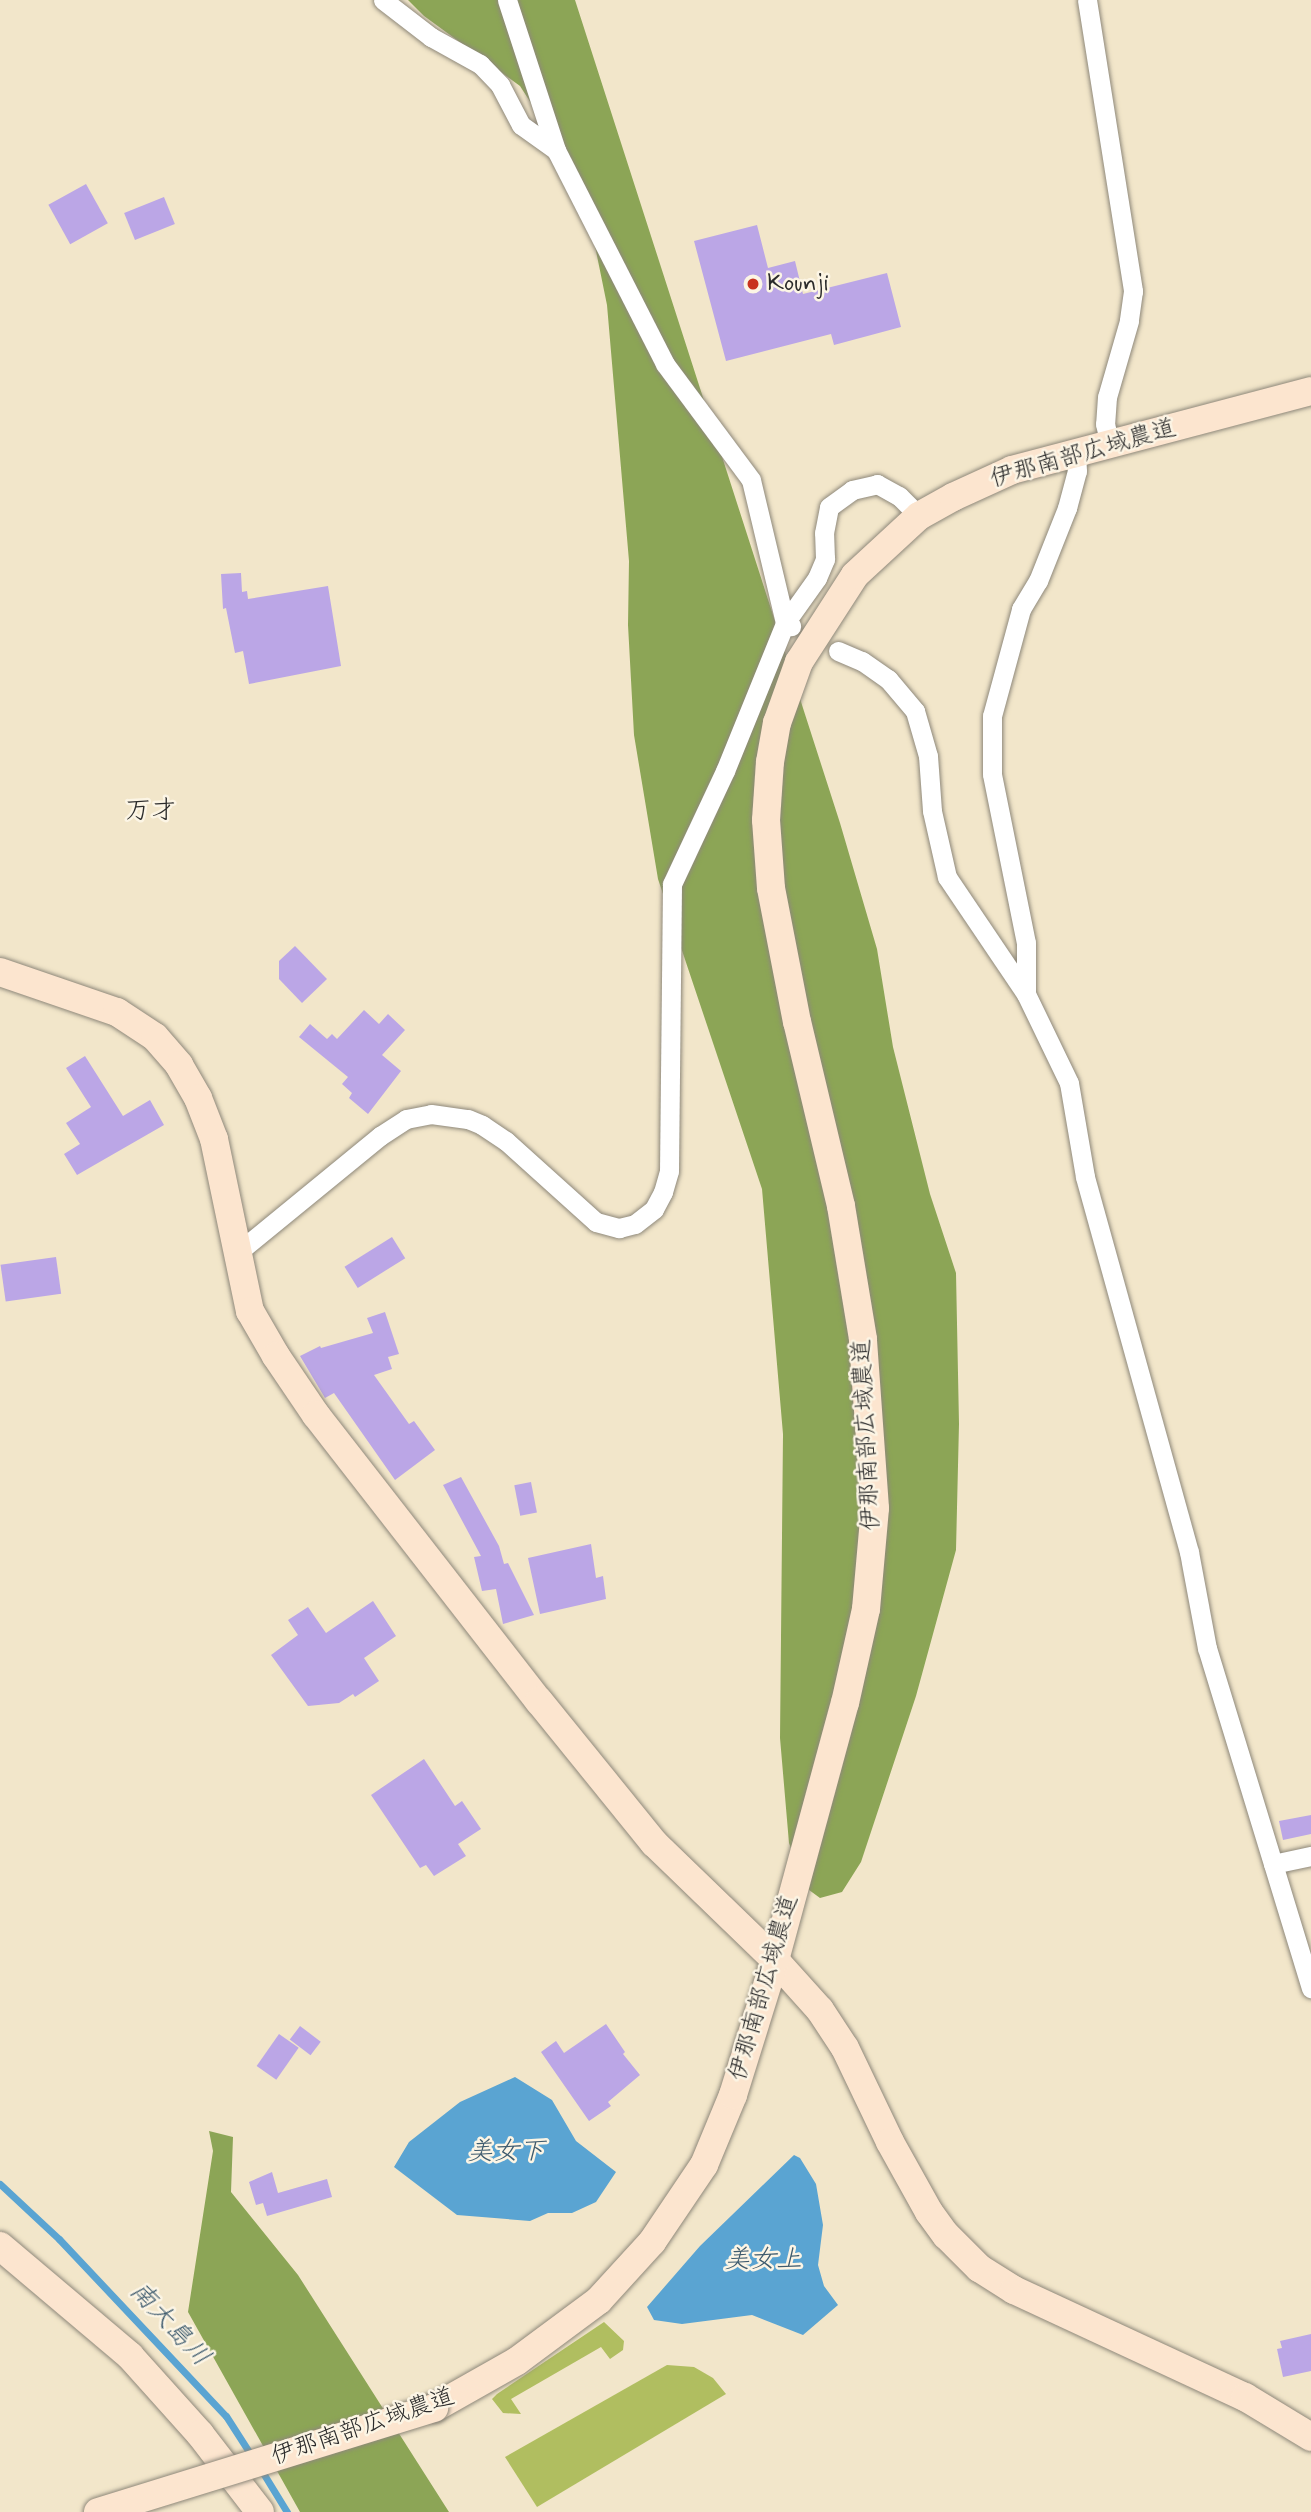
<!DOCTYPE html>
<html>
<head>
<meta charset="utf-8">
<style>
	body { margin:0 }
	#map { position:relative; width:1311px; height:2512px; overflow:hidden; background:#f2e6ca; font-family:Mynerve,"Klee One",sans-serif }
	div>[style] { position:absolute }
	.green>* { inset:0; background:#b0be60 }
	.forest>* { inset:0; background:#8ca556 }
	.water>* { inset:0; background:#5aa4d2 }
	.stream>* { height:7px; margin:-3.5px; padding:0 3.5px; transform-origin:3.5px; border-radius:3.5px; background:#5aa4d2 }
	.building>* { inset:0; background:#bba6e6; transform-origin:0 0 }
	.roads { filter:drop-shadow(0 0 2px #8e887a) drop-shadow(0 0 2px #8e887a) }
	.street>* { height:19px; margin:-9.5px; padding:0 9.5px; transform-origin:9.5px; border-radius:9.5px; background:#fff }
	.secondary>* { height:28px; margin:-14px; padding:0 14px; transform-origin:14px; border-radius:14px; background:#fce5cf }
	.bridges { filter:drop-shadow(0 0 2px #8e887a) drop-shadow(0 0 2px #8e887a) }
	.secondary-bridge>* { height:28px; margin:-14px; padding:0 14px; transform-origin:14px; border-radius:14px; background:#fce5cf }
	.dots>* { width:19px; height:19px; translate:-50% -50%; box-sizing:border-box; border:4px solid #fcf5e5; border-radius:50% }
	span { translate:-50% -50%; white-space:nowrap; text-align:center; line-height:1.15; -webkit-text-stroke:5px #fcf5e5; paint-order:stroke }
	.poi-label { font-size:24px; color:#2b2b2b }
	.left { translate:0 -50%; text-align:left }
	.street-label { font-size:24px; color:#2b2b2b }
	.neighbourhood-label { font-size:26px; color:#2b2b2b }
	.water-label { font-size:26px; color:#3e5b6e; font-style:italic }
</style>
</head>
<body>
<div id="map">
	<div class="green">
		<i style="clip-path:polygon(604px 2322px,624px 2341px,623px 2350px,610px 2359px,601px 2347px,511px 2399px,521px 2414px,503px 2413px,492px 2399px,497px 2394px)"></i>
		<i style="clip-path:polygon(667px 2365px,694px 2367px,713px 2378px,726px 2394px,537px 2507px,505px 2457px)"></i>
	</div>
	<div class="forest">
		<i style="clip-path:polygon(408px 0,575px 0,840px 823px,877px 949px,893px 1047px,930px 1194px,956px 1273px,959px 1424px,956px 1550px,916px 1696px,861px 1862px,842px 1892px,820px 1898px,805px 1887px,789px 1843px,780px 1738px,783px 1434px,762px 1189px,658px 879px,634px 735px,628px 625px,629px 561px,607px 305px,582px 182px,520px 86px,424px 16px)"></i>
		<i style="clip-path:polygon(209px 2131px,233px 2137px,231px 2192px,298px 2275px,449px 2512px,300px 2512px,188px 2312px,213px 2151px)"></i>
	</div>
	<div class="water">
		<i style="clip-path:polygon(515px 2077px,552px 2100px,576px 2141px,616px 2172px,596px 2202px,572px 2213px,548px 2213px,530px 2221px,457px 2215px,394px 2167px,409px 2142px,460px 2102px)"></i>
		<i style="clip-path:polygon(794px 2155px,800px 2158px,816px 2184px,823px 2225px,818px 2265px,824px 2286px,838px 2305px,803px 2335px,752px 2315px,682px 2324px,654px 2320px,647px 2307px,700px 2246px)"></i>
	</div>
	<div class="stream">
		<i style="left:0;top:2184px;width:81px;rotate:43deg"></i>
		<i style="left:59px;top:2239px;width:243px;rotate:46.7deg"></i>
		<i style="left:226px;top:2416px;width:50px;rotate:57.3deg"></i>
		<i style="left:260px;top:2468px;width:52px;rotate:58.5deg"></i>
	</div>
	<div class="building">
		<i style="left:86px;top:184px;width:45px;height:43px;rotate:61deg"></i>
		<i style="left:164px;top:197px;width:29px;height:43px;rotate:68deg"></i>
		<i style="clip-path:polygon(757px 225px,768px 268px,795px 261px,803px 294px,887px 273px,901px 327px,834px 345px,831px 334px,726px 361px,694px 241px)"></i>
		<i style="clip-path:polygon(241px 573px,242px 592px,247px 591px,248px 599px,328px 586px,341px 666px,249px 684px,243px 651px,235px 653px,226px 608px,223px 609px,221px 574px)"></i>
		<i style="clip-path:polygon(295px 946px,327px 979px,302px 1003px,279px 979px,279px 961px)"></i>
		<i style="clip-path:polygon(364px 1010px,379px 1024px,388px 1014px,405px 1030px,382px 1055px,401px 1071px,368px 1114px,349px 1098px,352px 1093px,342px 1084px,348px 1077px,299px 1037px,310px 1024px,327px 1039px,332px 1034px,337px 1039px)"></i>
		<i style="clip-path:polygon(85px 1056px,123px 1116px,150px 1100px,164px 1125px,77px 1175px,64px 1154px,80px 1144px,66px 1123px,91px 1107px,66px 1068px)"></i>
		<i style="left:392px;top:1237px;width:25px;height:56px;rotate:58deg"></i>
		<i style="left:56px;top:1257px;width:37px;height:56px;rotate:82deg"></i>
		<i style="clip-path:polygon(385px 1312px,399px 1354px,388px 1357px,392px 1369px,374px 1375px,409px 1424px,414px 1421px,435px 1450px,395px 1480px,334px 1393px,325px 1398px,300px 1356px,320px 1346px,321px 1348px,373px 1333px,367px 1318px)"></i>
		<i style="clip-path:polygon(461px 1477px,499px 1546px,504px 1564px,508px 1563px,534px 1615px,503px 1624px,496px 1589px,482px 1591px,474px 1557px,481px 1556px,443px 1485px)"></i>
		<i style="left:531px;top:1482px;width:31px;height:17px;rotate:79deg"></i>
		<i style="clip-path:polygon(591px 1544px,596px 1578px,603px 1576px,606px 1599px,540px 1614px,528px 1558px)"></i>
		<i style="clip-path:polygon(373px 1601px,396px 1636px,364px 1658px,379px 1681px,355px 1697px,353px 1694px,339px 1703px,308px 1706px,271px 1655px,298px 1635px,288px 1620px,308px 1607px,326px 1633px)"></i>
		<i style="clip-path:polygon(424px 1759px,455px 1806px,462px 1801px,481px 1829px,458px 1844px,466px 1856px,434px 1876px,426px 1865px,420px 1868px,371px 1795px)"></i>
		<i style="clip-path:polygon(1311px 1815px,1311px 1834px,1283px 1840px,1279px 1821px)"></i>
		<i style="clip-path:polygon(606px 2024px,625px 2052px,623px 2054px,640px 2075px,608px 2102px,611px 2106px,589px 2121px,541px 2052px,556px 2041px,564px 2053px)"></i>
		<i style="left:300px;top:2026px;width:26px;height:17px;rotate:37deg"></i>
		<i style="left:279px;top:2034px;width:24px;height:39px;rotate:35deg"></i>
		<i style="clip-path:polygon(272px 2172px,278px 2193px,327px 2179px,332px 2197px,267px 2216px,263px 2203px,256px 2205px,249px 2182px)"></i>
		<i style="clip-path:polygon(1311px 2334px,1311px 2371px,1283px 2377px,1277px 2349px,1282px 2348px,1280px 2341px)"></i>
	</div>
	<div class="roads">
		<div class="street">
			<i style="left:383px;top:0;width:61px;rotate:37.6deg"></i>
			<i style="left:431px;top:37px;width:56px;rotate:28.9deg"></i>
			<i style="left:480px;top:64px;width:29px;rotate:46deg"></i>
			<i style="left:500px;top:85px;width:45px;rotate:62.3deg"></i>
			<i style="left:521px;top:125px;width:43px;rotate:35.5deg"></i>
			<i style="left:507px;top:0;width:158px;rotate:71.9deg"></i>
			<i style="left:556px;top:150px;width:240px;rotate:63deg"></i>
			<i style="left:665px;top:364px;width:144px;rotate:53.4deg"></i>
			<i style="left:751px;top:480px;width:147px;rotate:76.6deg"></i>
			<i style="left:785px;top:623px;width:7px;rotate:27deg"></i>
			<i style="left:1087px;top:0;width:295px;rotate:81deg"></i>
			<i style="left:1133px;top:291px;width:30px;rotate:98deg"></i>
			<i style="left:1129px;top:321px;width:79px;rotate:106.1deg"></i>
			<i style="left:1107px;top:397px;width:27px;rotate:94deg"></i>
			<i style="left:1105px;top:424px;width:21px;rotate:76deg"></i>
			<i style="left:838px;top:651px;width:26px;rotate:23deg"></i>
			<i style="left:862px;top:661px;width:32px;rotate:35deg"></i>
			<i style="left:888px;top:679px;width:42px;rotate:49.8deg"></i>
			<i style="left:915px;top:711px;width:47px;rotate:73.9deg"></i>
			<i style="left:928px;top:756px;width:55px;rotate:85.8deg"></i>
			<i style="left:932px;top:811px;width:68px;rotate:77.2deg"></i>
			<i style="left:947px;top:877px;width:141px;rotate:56deg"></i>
			<i style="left:1026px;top:994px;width:99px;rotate:64.2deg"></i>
			<i style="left:1069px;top:1083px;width:95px;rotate:80.3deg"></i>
			<i style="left:1085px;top:1177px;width:389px;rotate:74.5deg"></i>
			<i style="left:1189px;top:1552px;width:98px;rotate:79.4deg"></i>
			<i style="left:1207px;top:1648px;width:356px;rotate:73deg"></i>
			<i style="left:1026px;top:994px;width:51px;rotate:-90deg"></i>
			<i style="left:1026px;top:943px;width:172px;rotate:-101.4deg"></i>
			<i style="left:992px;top:774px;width:58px;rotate:-90deg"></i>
			<i style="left:992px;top:716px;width:111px;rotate:-74.8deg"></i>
			<i style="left:1021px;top:609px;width:33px;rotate:-59deg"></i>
			<i style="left:1038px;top:581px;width:79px;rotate:-68.3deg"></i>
			<i style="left:1067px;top:508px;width:38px;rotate:-75deg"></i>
			<i style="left:1077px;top:471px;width:18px;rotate:-93deg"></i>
			<i style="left:237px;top:1253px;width:185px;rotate:-39.3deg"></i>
			<i style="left:380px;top:1136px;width:31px;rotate:-33deg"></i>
			<i style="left:406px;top:1119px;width:25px;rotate:-11deg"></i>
			<i style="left:431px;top:1114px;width:37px;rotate:8deg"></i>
			<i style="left:468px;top:1119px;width:15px;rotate:23deg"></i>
			<i style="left:482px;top:1125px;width:29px;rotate:34deg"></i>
			<i style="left:506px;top:1141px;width:121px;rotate:42deg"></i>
			<i style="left:596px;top:1222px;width:24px;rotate:15deg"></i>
			<i style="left:619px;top:1228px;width:16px;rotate:-14deg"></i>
			<i style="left:635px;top:1224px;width:24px;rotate:-38deg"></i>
			<i style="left:654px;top:1209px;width:19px;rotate:-62deg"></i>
			<i style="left:663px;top:1192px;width:22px;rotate:-74deg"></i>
			<i style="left:669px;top:1171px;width:287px;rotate:-89.4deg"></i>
			<i style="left:672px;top:884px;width:125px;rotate:-64.9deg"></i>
			<i style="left:725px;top:771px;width:160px;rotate:-67.9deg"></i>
			<i style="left:785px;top:623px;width:55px;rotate:-54.6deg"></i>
			<i style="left:817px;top:578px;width:21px;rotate:-67deg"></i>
			<i style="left:825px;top:559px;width:26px;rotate:-92deg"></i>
			<i style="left:824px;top:533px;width:26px;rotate:-79deg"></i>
			<i style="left:829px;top:507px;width:29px;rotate:-36deg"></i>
			<i style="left:852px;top:490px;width:26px;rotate:-13deg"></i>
			<i style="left:877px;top:484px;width:25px;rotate:29deg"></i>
			<i style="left:899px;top:496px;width:28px;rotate:45deg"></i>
			<i style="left:1273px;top:1864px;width:39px;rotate:-12deg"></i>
		</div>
		<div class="secondary">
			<i style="left:0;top:972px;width:124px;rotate:18.9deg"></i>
			<i style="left:117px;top:1012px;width:45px;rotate:33.3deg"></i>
			<i style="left:155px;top:1037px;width:37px;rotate:49deg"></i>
			<i style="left:179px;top:1065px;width:38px;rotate:60deg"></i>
			<i style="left:198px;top:1098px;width:44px;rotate:68.7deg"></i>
			<i style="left:214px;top:1139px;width:176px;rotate:78.2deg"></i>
			<i style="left:250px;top:1311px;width:52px;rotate:60deg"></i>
			<i style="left:276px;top:1356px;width:71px;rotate:55.9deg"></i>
			<i style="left:316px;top:1415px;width:363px;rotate:52.1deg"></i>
			<i style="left:539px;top:1701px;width:183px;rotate:51deg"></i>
			<i style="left:654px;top:1843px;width:168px;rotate:44deg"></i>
			<i style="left:775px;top:1960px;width:67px;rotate:48deg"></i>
			<i style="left:820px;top:2010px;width:45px;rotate:56.7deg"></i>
			<i style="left:845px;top:2048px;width:104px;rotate:64.4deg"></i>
			<i style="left:890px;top:2142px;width:80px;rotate:60.9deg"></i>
			<i style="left:929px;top:2212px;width:29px;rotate:54deg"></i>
			<i style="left:946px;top:2235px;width:47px;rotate:45deg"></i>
			<i style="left:979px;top:2268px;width:41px;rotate:32.2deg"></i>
			<i style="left:1014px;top:2290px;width:255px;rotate:24.9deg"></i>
			<i style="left:1245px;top:2397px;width:77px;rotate:31.2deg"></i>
			<i style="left:0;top:2246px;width:170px;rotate:40.2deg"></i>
			<i style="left:130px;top:2356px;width:105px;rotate:48.1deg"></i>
			<i style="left:200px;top:2434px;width:98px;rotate:52.4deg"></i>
			<i style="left:434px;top:2408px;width:95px;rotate:-29.5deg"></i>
			<i style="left:517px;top:2361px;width:102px;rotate:-36.6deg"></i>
			<i style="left:599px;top:2300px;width:79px;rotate:-47.6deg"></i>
			<i style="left:652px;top:2242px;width:93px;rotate:-56deg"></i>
			<i style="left:704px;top:2165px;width:76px;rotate:-67.5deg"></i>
			<i style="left:733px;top:2095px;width:141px;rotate:-72.7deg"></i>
			<i style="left:775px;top:1960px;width:266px;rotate:-74.8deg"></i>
			<i style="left:845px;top:1703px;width:96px;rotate:-77.4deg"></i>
			<i style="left:866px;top:1609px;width:101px;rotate:-84.9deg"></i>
			<i style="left:875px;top:1508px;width:169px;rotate:-94.1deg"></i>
			<i style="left:863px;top:1339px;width:135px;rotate:-99.4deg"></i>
			<i style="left:841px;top:1206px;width:189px;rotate:-103.4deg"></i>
			<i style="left:797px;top:1022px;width:136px;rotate:-101deg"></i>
			<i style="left:771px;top:888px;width:68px;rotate:-94.2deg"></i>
			<i style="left:766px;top:820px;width:58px;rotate:-86.1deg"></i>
			<i style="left:770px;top:762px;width:40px;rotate:-80deg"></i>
			<i style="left:777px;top:723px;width:65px;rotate:-70.2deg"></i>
			<i style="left:799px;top:662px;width:103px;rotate:-57.2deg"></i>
			<i style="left:855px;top:575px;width:87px;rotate:-42.7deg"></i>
			<i style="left:919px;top:516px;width:39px;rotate:-29deg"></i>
			<i style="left:953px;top:497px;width:65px;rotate:-24.6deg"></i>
			<i style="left:1012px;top:470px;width:309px;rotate:-14.8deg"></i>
		</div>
	</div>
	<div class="bridges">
		<div class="secondary-bridge">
			<i style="left:98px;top:2512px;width:352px;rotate:-17.2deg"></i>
		</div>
	</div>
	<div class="dots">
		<i style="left:753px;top:284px;background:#c8321e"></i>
	</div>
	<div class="poi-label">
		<span class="left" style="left:767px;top:284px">Kounji</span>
	</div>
	<div class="street-label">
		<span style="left:1083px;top:454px;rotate:-16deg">伊那南部広域農道</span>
		<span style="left:867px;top:1435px;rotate:-93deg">伊那南部広域農道</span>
		<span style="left:764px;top:1988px;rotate:-74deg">伊那南部広域農道</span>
		<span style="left:363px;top:2427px;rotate:-19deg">伊那南部広域農道</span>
	</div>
	<div class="neighbourhood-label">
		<span style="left:151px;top:812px">万才</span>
	</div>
	<div class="water-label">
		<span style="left:506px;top:2153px">美女下</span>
		<span style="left:763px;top:2261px">美女上</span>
		<span style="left:169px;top:2325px;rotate:47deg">南大島川</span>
	</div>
</div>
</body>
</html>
